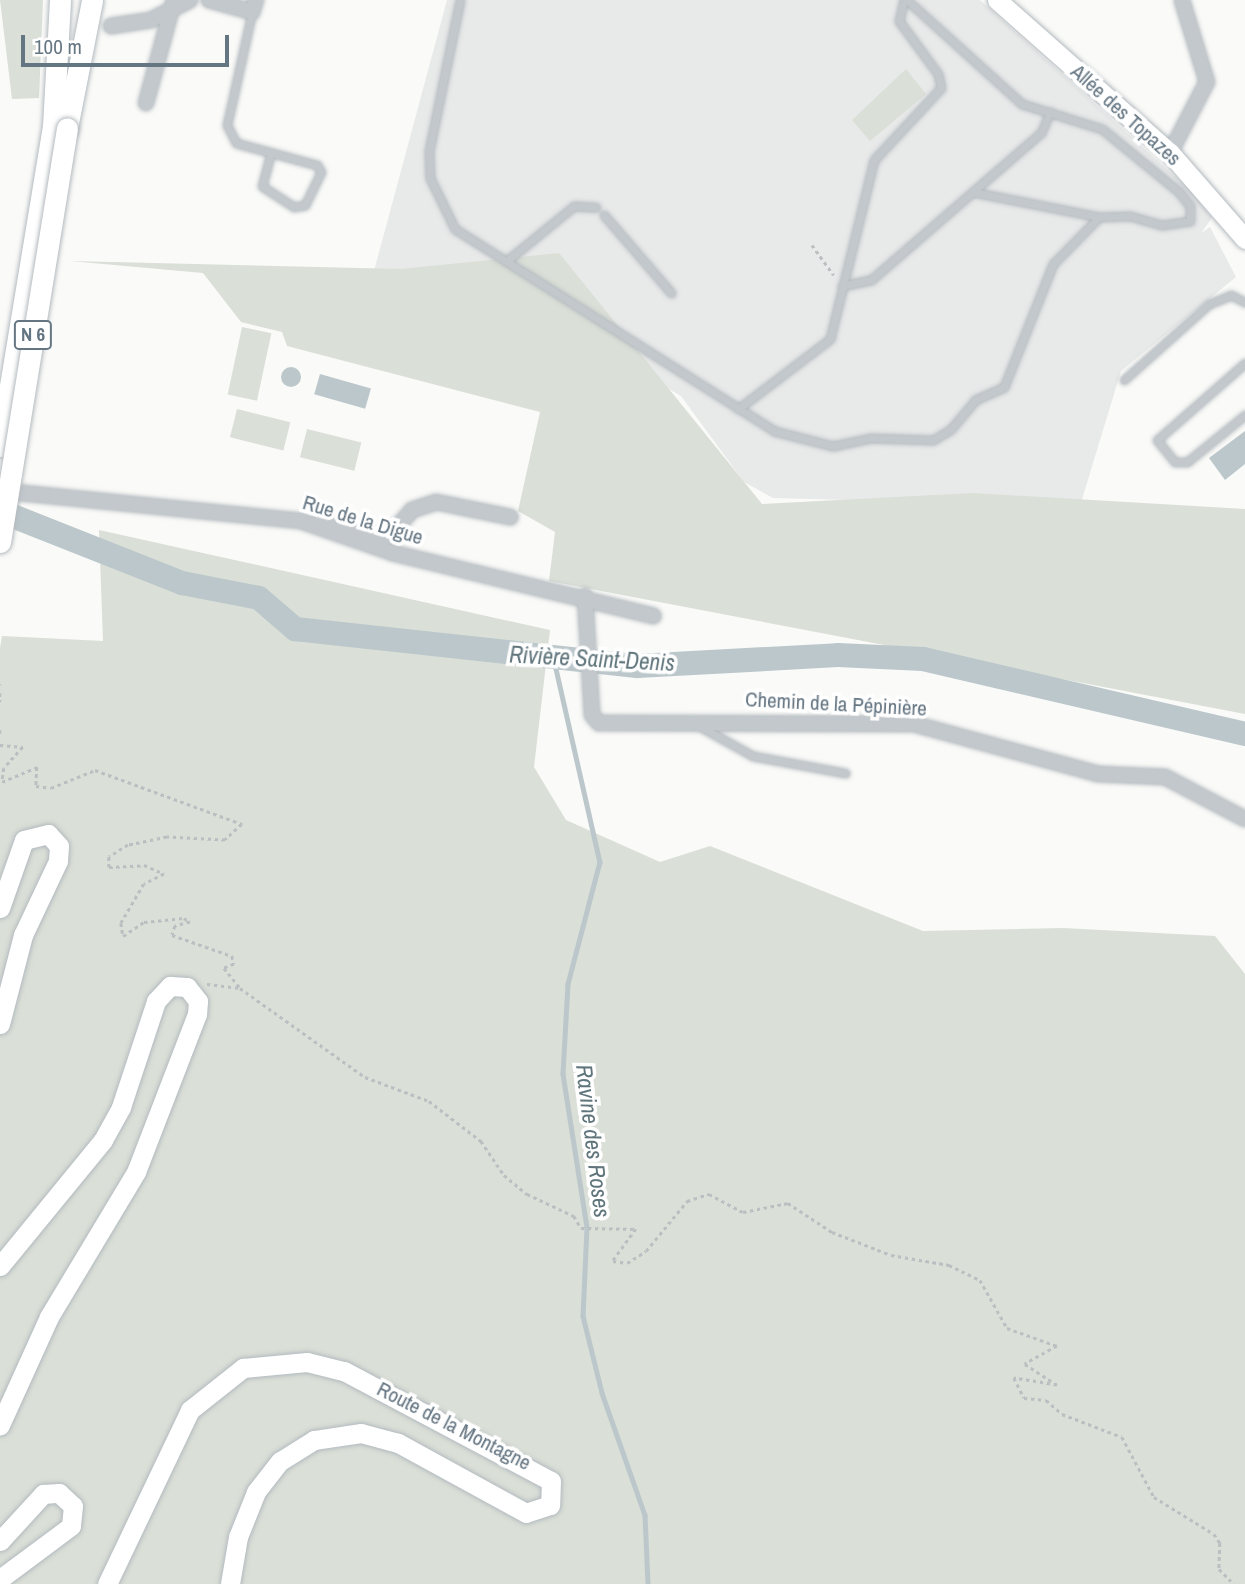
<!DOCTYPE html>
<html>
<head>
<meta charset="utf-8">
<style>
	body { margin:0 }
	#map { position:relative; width:1245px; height:1584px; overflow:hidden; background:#fafaf8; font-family:"Archivo Narrow",sans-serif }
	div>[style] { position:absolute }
	.built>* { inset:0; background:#e8e9e9 }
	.green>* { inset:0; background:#dadfd7; transform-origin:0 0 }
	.water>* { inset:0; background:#bbc7cb; transform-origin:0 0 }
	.round { border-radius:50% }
	.stream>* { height:4.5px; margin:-2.25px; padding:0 2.25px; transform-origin:2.25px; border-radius:2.25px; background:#bbc7cb }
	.river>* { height:24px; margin:-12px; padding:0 12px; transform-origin:12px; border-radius:12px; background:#bbc7cb }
	.path>* { height:2.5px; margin-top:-1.25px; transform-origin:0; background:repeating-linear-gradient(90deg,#bbbfc2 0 3.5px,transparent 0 7px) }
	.roads { filter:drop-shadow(0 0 2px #b3babf) drop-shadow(0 0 2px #b3babf) }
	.service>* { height:7px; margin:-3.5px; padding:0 3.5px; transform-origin:3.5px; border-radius:3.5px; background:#c3c8cc }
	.minor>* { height:14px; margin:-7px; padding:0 7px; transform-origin:7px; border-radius:7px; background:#c3c8cc }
	.secondary>* { height:19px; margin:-9.5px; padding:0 9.5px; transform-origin:9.5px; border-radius:9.5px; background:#fff }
	.primary>* { height:21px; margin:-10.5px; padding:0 10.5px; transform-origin:10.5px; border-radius:10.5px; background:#fff }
	.bridges { filter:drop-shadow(0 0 2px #b5babe) drop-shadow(0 0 2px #b5babe) }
	.primary-bridge>* { height:21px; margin:-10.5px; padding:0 10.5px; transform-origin:10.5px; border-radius:10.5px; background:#fff }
	span { translate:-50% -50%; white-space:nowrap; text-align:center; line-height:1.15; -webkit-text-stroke:7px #fff; paint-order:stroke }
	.shield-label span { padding:2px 5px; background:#fff; border:2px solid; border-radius:5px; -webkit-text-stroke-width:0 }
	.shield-label { font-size:19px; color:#657683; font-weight:700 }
	.street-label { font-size:21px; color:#657683 }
	.water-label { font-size:23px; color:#60757c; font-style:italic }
	.scale { position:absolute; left:21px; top:35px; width:208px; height:32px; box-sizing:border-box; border:4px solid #657683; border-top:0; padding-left:9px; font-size:21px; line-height:24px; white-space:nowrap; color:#657683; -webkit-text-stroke:5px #fff; paint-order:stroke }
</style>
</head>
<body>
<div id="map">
	<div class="built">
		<i style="clip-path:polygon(447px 0,980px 0,1190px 190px,1212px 218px,1201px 233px,1210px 227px,1236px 277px,1121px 371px,1080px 506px,773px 498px,744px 482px,681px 396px,505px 294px,374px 271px)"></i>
	</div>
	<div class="green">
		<i style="clip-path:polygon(0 0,43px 0,39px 98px,12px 99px)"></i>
		<i style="clip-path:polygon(906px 69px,926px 94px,870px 141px,852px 120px)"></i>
		<i style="clip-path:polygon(559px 253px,762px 504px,973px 493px,1245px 509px,1245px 714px,549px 581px,555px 532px,518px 511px,540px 412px,287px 346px,282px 332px,241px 322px,203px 273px,70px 261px,401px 269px)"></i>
		<i style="left:242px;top:327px;width:30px;height:69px;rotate:12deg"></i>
		<i style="left:237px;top:409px;width:55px;height:29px;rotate:14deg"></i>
		<i style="left:307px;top:429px;width:56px;height:29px;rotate:14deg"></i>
		<i style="clip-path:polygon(99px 530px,550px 630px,534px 767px,566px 820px,660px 862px,710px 846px,923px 931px,1063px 928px,1215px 936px,1245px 974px,1245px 1584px,0 1584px,0 648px,2px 636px,103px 641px)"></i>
	</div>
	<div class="water">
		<i class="round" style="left:281px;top:367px;width:20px;height:20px"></i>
		<i style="left:320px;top:374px;width:53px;height:21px;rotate:16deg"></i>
		<i style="clip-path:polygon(1245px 431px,1245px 464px,1225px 480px,1209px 458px)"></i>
	</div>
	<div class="stream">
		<i style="left:554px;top:660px;width:207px;rotate:77.2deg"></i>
		<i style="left:600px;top:862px;width:126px;rotate:104.7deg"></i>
		<i style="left:568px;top:984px;width:90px;rotate:93.2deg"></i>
		<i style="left:563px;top:1074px;width:156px;rotate:81.1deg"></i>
		<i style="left:587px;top:1228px;width:88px;rotate:92.6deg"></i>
		<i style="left:583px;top:1316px;width:79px;rotate:76.1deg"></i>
		<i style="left:602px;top:1393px;width:129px;rotate:70.6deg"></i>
		<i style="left:645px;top:1515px;width:69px;rotate:87.5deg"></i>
	</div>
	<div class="river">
		<i style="left:0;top:511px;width:196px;rotate:21.6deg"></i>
		<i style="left:182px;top:583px;width:78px;rotate:11deg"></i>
		<i style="left:259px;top:598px;width:48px;rotate:40.7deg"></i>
		<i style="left:295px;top:629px;width:344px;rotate:6.2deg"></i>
		<i style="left:637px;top:666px;width:201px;rotate:-3.1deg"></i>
		<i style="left:838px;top:655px;width:85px;rotate:2.7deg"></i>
		<i style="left:923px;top:659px;width:331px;rotate:13.1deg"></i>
	</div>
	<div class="path">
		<i style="left:812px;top:245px;width:37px;rotate:54deg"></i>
		<i style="left:0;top:684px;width:1px;rotate:90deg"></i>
		<i style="left:0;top:693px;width:9px;rotate:90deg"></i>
		<i style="left:0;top:730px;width:5px;rotate:90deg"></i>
		<i style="left:0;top:745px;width:23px;rotate:5deg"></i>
		<i style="left:23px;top:747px;width:28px;rotate:132deg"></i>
		<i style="left:4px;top:768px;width:14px;rotate:98deg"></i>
		<i style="left:2px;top:782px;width:38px;rotate:-23deg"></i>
		<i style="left:37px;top:767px;width:19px;rotate:93deg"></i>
		<i style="left:36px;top:786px;width:15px;rotate:8deg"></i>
		<i style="left:51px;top:788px;width:48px;rotate:-22.2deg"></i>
		<i style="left:95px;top:770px;width:157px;rotate:20.2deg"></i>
		<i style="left:242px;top:824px;width:23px;rotate:137deg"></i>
		<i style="left:225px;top:840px;width:58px;rotate:-177deg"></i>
		<i style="left:167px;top:837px;width:40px;rotate:168deg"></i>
		<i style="left:128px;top:845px;width:22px;rotate:148deg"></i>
		<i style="left:109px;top:857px;width:10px;rotate:90deg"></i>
		<i style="left:109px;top:867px;width:35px;rotate:-3deg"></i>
		<i style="left:144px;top:865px;width:22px;rotate:24deg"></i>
		<i style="left:164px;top:874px;width:22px;rotate:153deg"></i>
		<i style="left:144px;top:884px;width:45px;rotate:120.5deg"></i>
		<i style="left:121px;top:923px;width:13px;rotate:81deg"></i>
		<i style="left:123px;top:936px;width:25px;rotate:-34deg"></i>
		<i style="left:144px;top:922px;width:40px;rotate:-5.7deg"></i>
		<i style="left:184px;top:918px;width:7px;rotate:34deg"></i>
		<i style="left:190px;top:922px;width:16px;rotate:165deg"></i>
		<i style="left:175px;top:926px;width:9px;rotate:108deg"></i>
		<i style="left:172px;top:935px;width:64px;rotate:19.3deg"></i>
		<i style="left:232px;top:956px;width:8px;rotate:76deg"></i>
		<i style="left:234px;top:964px;width:11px;rotate:158deg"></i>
		<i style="left:224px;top:968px;width:26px;rotate:51deg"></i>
		<i style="left:240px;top:988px;width:153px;rotate:35.5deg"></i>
		<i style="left:365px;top:1077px;width:68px;rotate:20.6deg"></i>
		<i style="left:429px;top:1101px;width:66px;rotate:37.6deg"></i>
		<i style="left:481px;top:1141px;width:41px;rotate:55.9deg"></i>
		<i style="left:504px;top:1175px;width:30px;rotate:40deg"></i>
		<i style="left:527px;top:1194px;width:52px;rotate:25.1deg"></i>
		<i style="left:574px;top:1216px;width:14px;rotate:60deg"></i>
		<i style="left:581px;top:1228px;width:55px;rotate:1deg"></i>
		<i style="left:636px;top:1229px;width:39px;rotate:126deg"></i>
		<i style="left:613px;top:1261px;width:14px;rotate:8deg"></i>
		<i style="left:627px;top:1263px;width:22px;rotate:-32deg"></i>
		<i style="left:646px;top:1251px;width:65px;rotate:-50.6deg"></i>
		<i style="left:687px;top:1201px;width:23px;rotate:-18deg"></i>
		<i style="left:709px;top:1194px;width:38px;rotate:28deg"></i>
		<i style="left:743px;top:1212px;width:46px;rotate:-11.3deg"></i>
		<i style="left:788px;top:1203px;width:53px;rotate:33.4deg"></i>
		<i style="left:832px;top:1232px;width:63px;rotate:21.3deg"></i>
		<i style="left:891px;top:1255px;width:59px;rotate:9.8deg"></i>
		<i style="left:949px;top:1265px;width:34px;rotate:26deg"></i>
		<i style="left:980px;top:1280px;width:55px;rotate:60.6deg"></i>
		<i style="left:1007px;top:1328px;width:53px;rotate:19.8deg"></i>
		<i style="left:1057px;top:1346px;width:37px;rotate:151deg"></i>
		<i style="left:1025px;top:1364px;width:38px;rotate:33deg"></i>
		<i style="left:1057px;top:1385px;width:44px;rotate:-170.8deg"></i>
		<i style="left:1014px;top:1378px;width:22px;rotate:63deg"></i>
		<i style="left:1024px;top:1398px;width:22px;rotate:5deg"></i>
		<i style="left:1046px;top:1400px;width:21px;rotate:41deg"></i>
		<i style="left:1062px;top:1414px;width:64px;rotate:21deg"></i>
		<i style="left:1122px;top:1437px;width:68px;rotate:61.9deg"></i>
		<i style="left:1154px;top:1497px;width:70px;rotate:31.7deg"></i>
		<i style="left:1214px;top:1534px;width:11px;rotate:56deg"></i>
		<i style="left:1220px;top:1543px;width:26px;rotate:92deg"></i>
		<i style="left:1219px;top:1569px;width:21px;rotate:45deg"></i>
		<i style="left:207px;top:984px;width:33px;rotate:7deg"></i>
	</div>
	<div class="roads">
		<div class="service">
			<i style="left:460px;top:0;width:154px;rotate:101.6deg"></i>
			<i style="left:429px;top:151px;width:27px;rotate:88deg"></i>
			<i style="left:430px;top:178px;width:57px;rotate:63.9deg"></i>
			<i style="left:455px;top:229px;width:378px;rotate:32.3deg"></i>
			<i style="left:774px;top:431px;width:61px;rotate:14.3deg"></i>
			<i style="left:833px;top:446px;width:38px;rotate:-12deg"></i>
			<i style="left:870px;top:438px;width:63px;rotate:1.8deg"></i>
			<i style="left:933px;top:440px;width:21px;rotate:-31deg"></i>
			<i style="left:951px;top:429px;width:38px;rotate:-50deg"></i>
			<i style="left:975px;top:400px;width:32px;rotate:-24deg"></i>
			<i style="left:1004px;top:387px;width:132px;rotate:-68.3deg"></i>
			<i style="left:1053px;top:264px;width:66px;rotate:-45.6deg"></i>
			<i style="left:1099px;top:217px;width:31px;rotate:-2deg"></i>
			<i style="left:1130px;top:216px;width:33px;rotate:16deg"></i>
			<i style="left:1162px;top:225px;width:28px;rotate:-8deg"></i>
			<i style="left:1190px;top:221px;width:15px;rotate:-90deg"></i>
			<i style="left:1190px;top:206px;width:18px;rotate:-128deg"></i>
			<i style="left:1179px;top:192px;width:99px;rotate:-140.7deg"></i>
			<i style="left:1102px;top:129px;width:84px;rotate:-162.6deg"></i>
			<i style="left:1022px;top:104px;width:155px;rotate:-137.9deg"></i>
			<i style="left:252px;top:12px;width:116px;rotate:102.5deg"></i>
			<i style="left:227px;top:125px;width:20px;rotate:63deg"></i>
			<i style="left:236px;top:143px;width:84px;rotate:15.2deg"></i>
			<i style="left:317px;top:165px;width:8px;rotate:60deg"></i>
			<i style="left:321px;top:172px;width:37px;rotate:116deg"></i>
			<i style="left:305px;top:205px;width:11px;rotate:170deg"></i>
			<i style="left:294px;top:207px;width:38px;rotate:-147deg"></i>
			<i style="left:262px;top:186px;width:34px;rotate:-75deg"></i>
			<i style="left:973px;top:192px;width:128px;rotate:11.2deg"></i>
			<i style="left:604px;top:215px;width:103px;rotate:49.3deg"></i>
			<i style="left:509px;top:259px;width:84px;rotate:-39.2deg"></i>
			<i style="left:574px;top:206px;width:22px;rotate:3deg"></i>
			<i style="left:842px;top:286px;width:30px;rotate:-12deg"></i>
			<i style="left:871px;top:280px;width:225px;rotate:-40.9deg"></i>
			<i style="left:1041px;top:133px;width:23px;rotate:-67deg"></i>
			<i style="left:1245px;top:363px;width:117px;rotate:138.8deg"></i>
			<i style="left:1157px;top:440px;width:28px;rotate:51deg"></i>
			<i style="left:1175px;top:462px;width:12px"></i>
			<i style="left:1187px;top:462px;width:75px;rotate:-39deg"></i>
			<i style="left:1124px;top:380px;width:114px;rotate:-41.8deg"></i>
			<i style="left:1209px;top:304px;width:24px;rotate:-22deg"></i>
			<i style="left:1231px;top:295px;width:16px;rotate:27deg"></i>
			<i style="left:738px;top:409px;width:116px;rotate:-37.3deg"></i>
			<i style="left:830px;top:339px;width:184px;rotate:-76.2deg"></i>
			<i style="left:874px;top:160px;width:98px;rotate:-47.1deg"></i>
			<i style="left:941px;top:88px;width:14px;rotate:-102deg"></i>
			<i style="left:938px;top:74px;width:66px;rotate:-126.3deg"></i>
			<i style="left:899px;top:21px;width:22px;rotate:-77deg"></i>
			<i style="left:699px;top:726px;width:62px;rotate:29.1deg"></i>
			<i style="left:753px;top:756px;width:94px;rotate:10.5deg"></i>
		</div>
		<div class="minor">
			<i style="left:209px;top:0;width:45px;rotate:15.6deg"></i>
			<i style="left:252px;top:12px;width:13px;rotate:-72deg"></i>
			<i style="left:111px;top:26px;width:40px;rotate:-8.5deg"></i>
			<i style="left:151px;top:20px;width:44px;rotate:-27.1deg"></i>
			<i style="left:146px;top:103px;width:107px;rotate:-74.8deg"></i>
			<i style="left:1170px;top:153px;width:80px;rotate:-62.5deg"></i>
			<i style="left:1207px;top:82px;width:86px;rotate:-107deg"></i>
			<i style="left:1px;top:491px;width:301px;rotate:5.7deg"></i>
			<i style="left:301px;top:521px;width:97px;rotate:19.2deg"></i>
			<i style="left:393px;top:553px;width:268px;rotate:13.6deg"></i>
			<i style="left:316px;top:524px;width:73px;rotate:10.2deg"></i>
			<i style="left:388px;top:537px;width:36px;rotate:-48deg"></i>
			<i style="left:412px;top:510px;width:25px;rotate:-18deg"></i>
			<i style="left:436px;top:502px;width:76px;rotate:11.5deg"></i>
			<i style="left:585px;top:596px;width:119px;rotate:86.6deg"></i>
			<i style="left:592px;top:715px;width:11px;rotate:49deg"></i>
			<i style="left:599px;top:723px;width:315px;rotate:0.2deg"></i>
			<i style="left:914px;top:724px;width:191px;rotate:15.2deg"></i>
			<i style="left:1098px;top:774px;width:67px;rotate:2.6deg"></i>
			<i style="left:1165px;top:777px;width:90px;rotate:27.7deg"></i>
		</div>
		<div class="secondary">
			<i style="left:997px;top:0;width:231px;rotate:41.5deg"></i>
			<i style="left:1170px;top:153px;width:114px;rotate:48.9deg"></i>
			<i style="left:0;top:908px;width:72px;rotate:-70.6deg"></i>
			<i style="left:24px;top:840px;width:25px;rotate:-14deg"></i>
			<i style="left:48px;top:834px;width:16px;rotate:47deg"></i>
			<i style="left:59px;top:846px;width:15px;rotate:94deg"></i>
			<i style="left:58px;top:861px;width:82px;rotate:115.3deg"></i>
			<i style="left:23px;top:935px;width:92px;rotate:104.5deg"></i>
			<i style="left:0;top:1266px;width:163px;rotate:-50.7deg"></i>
			<i style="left:103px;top:1140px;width:38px;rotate:-61deg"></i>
			<i style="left:121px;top:1107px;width:112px;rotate:-71.7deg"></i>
			<i style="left:156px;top:1001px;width:21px;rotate:-47deg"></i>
			<i style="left:170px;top:986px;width:17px;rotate:3deg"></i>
			<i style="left:187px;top:987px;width:18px;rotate:52deg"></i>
			<i style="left:198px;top:1001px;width:13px;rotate:94deg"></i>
			<i style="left:197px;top:1014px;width:169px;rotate:111.1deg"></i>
			<i style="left:136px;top:1172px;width:169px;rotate:121deg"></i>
			<i style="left:49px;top:1317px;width:119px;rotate:114.4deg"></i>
			<i style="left:0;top:1541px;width:64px;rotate:-47.5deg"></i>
			<i style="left:43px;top:1494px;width:16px;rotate:-4deg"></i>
			<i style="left:59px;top:1493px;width:19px;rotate:43deg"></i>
			<i style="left:73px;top:1506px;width:20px;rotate:96deg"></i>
			<i style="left:71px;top:1526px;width:89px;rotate:143.3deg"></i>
			<i style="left:107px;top:1584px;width:193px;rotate:-64.5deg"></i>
			<i style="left:190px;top:1410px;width:68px;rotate:-38.4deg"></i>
			<i style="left:243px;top:1368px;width:64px;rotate:-5.4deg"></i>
			<i style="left:307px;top:1362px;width:38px;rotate:14deg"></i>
			<i style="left:344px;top:1371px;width:234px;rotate:28deg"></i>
			<i style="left:551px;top:1481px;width:24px;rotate:92deg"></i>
			<i style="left:550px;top:1505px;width:25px;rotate:162deg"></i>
			<i style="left:526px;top:1513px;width:146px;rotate:-151.3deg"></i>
			<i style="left:398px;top:1443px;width:38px;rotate:-165deg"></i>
			<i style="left:361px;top:1433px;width:48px;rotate:171.5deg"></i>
			<i style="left:314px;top:1440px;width:40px;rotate:148deg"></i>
			<i style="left:280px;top:1461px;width:39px;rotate:128deg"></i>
			<i style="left:256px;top:1492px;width:48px;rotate:111.8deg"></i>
			<i style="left:238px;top:1537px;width:48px;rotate:99.7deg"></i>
		</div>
		<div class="primary">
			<i style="left:67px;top:128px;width:130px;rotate:-78.9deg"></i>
			<i style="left:0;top:446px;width:324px;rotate:-80.6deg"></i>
			<i style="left:53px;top:126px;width:126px;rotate:-86.8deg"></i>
		</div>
	</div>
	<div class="bridges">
		<div class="primary-bridge">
			<i style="left:0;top:542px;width:419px;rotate:-80.8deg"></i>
		</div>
	</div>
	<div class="shield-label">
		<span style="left:33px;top:335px">N 6</span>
	</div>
	<div class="street-label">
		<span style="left:1126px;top:115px;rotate:42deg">Allée des Topazes</span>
		<span style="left:363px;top:520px;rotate:17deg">Rue de la Digue</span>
		<span style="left:836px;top:704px;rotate:3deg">Chemin de la Pépinière</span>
		<span style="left:454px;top:1426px;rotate:27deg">Route de la Montagne</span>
	</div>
	<div class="water-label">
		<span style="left:592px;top:659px;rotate:3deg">Rivière Saint-Denis</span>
		<span style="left:593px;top:1141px;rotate:83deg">Ravine des Roses</span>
	</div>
	<div class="scale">100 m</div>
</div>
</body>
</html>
